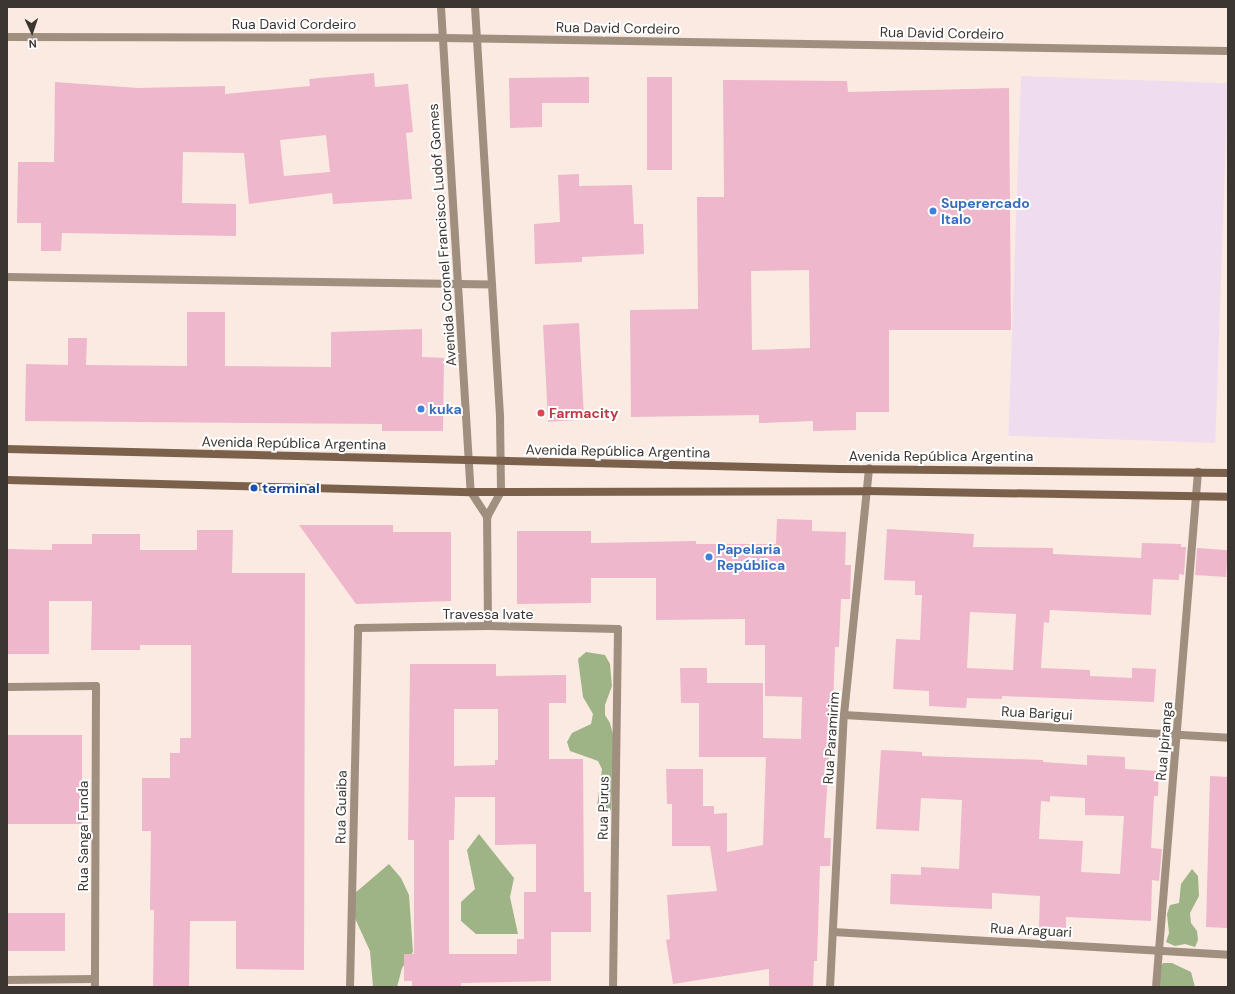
<!DOCTYPE html>
<html>
<head>
<meta charset="utf-8">
<style>
	body { margin:0 }
	#map { position:relative; width:1235px; height:994px; overflow:hidden; background:#faeae2; font-family:"DM Sans",sans-serif }
	div>[style] { position:absolute }
	.industrial>* { inset:0; background:#efddef; transform-origin:0 0 }
	.forest>* { inset:0; background:#9fb486 }
	.building>* { inset:0; background:#eeb7cc; transform-origin:0 0 }
	.minor>* { height:8px; margin:-4px; padding:0 4px; transform-origin:4px; border-radius:4px; background:#a08e7f }
	.tertiary>* { height:8px; margin:-4px; padding:0 4px; transform-origin:4px; border-radius:4px; background:#a08e7f }
	.secondary>* { height:8px; margin:-4px; padding:0 4px; transform-origin:4px; border-radius:4px; background:#7b614b }
	.dots>* { width:11px; height:11px; translate:-50% -50%; box-sizing:border-box; border:2px solid #fff; border-radius:50% }
	span { translate:-50% -50%; white-space:nowrap; text-align:center; line-height:1.15; -webkit-text-stroke:4px #fff; paint-order:stroke }
	.street-label { font-size:14px; color:#3c3633 }
	.shop-label { font-size:14px; color:#366cbe; font-weight:700 }
	.left { translate:0 -50%; text-align:left }
	.health-label { font-size:14px; color:#be3a42; font-weight:700 }
	.transit-label { font-size:14px; color:#164399; font-weight:700 }
	.frame { position:absolute; inset:0; border:8px solid #3c3633; pointer-events:none }
	.north { position:absolute; left:12px; top:12px; width:40px; height:40px; -webkit-text-stroke:3px #fff; paint-order:stroke; rotate:177deg; font-size:11px; font-weight:700; line-height:16px; text-align:center; color:#3c3633 }
	.north::after { content:''; display:block; margin:auto; width:14px; height:18px; background:#3c3633; clip-path:polygon(50% 0,100% 100%,50% 72%,0 100%) }
</style>
</head>
<body>
<div id="map">
	<div class="industrial">
		<i style="left:1021px;top:76px;width:207px;height:360px;rotate:2deg"></i>
	</div>
	<div class="forest">
		<i style="clip-path:polygon(586px 652px,605px 655px,610px 664px,612px 686px,605px 705px,605px 715px,610px 723px,615px 742px,611px 810px,597px 807px,602px 769px,598px 761px,570px 751px,567px 742px,572px 733px,591px 724px,593px 714px,583px 697px,578px 659px)"></i>
		<i style="clip-path:polygon(479px 834px,514px 878px,510px 897px,518px 934px,476px 934px,461px 921px,461px 902px,475px 889px,467px 850px)"></i>
		<i style="clip-path:polygon(389px 864px,401px 878px,409px 895px,413px 952px,402px 968px,397px 987px,373px 987px,370px 951px,353px 914px,355px 893px)"></i>
		<i style="clip-path:polygon(1192px 869px,1198px 876px,1199px 896px,1190px 913px,1191px 923px,1197px 931px,1198px 940px,1195px 947px,1185px 944px,1175px 946px,1166px 942px,1169px 933px,1167px 914px,1170px 905px,1179px 903px,1181px 884px)"></i>
		<i style="clip-path:polygon(1163px 963px,1172px 963px,1191px 972px,1195px 987px,1160px 987px,1156px 972px)"></i>
	</div>
	<div class="building">
		<i style="clip-path:polygon(evenodd,374px 73px,375px 87px,408px 84px,413px 132px,406px 133px,412px 199px,333px 204px,332px 193px,249px 204px,244px 153px,183px 152px,182px 203px,236px 204px,236px 236px,62px 233px,61px 251px,41px 251px,41px 223px,17px 223px,18px 162px,54px 162px,55px 82px,138px 88px,225px 86px,225px 94px,310px 86px,309px 79px,374px 73px,326px 135px,330px 172px,284px 176px,280px 140px,326px 135px)"></i>
		<i style="clip-path:polygon(589px 77px,589px 103px,542px 103px,542px 127px,510px 128px,509px 78px)"></i>
		<i style="left:647px;top:77px;width:25px;height:93px"></i>
		<i style="clip-path:polygon(evenodd,723px 80px,847px 81px,848px 92px,1009px 88px,1011px 330px,889px 330px,889px 412px,856px 412px,856px 430px,813px 431px,813px 421px,759px 423px,759px 415px,631px 417px,630px 310px,698px 309px,697px 197px,724px 197px,723px 80px,809px 270px,810px 348px,752px 350px,751px 271px,809px 270px)"></i>
		<i style="clip-path:polygon(579px 174px,579px 186px,632px 185px,634px 224px,643px 224px,644px 254px,582px 257px,582px 262px,535px 264px,534px 224px,560px 222px,558px 175px)"></i>
		<i style="clip-path:polygon(187px 312px,225px 312px,225px 366px,331px 367px,331px 332px,422px 329px,422px 357px,444px 358px,443px 431px,382px 431px,382px 424px,25px 421px,26px 364px,68px 365px,68px 338px,87px 338px,86px 365px,187px 366px)"></i>
		<i style="left:579px;top:323px;width:97px;height:36px;rotate:87deg"></i>
		<i style="clip-path:polygon(777px 519px,812px 520px,812px 531px,846px 532px,845px 565px,851px 565px,850px 599px,841px 599px,839px 647px,835px 647px,832px 740px,830px 740px,824px 838px,831px 838px,830px 866px,820px 866px,817px 961px,814px 961px,813px 987px,769px 987px,769px 969px,673px 984px,666px 940px,670px 939px,667px 895px,717px 891px,710px 846px,672px 846px,672px 804px,667px 804px,666px 769px,703px 769px,703px 806px,714px 806px,714px 814px,727px 813px,727px 852px,763px 845px,766px 757px,699px 757px,699px 703px,681px 703px,680px 668px,707px 668px,707px 683px,763px 683px,763px 738px,801px 739px,802px 697px,765px 696px,765px 645px,745px 645px,745px 619px,656px 620px,656px 578px,591px 578px,591px 603px,517px 604px,517px 531px,591px 531px,591px 543px,696px 541px,696px 544px,776px 544px)"></i>
		<i style="clip-path:polygon(299px 525px,393px 525px,393px 532px,451px 532px,451px 601px,356px 604px)"></i>
		<i style="clip-path:polygon(evenodd,887px 529px,974px 534px,973px 547px,1053px 548px,1053px 554px,1141px 558px,1142px 543px,1181px 544px,1181px 547px,1186px 547px,1184px 575px,1179px 574px,1179px 580px,1153px 579px,1151px 615px,1050px 610px,1049px 623px,1044px 622px,1041px 668px,1090px 670px,1090px 676px,1132px 678px,1132px 668px,1156px 669px,1154px 702px,1002px 696px,1002px 699px,967px 698px,966px 708px,929px 706px,929px 691px,893px 689px,896px 639px,920px 640px,922px 595px,915px 595px,915px 581px,884px 580px,887px 529px,970px 612px,1016px 614px,1013px 670px,967px 668px,970px 612px)"></i>
		<i style="clip-path:polygon(197px 530px,233px 530px,232px 573px,305px 573px,304px 970px,236px 969px,236px 921px,190px 921px,189px 987px,153px 987px,154px 910px,150px 910px,151px 831px,142px 831px,142px 778px,170px 778px,170px 753px,180px 753px,180px 738px,191px 738px,191px 645px,140px 645px,140px 650px,91px 650px,92px 601px,49px 601px,49px 654px,7px 654px,7px 549px,52px 550px,52px 544px,92px 544px,92px 534px,140px 534px,140px 550px,197px 550px)"></i>
		<i style="left:1197px;top:548px;width:31px;height:27px;rotate:4deg"></i>
		<i style="clip-path:polygon(evenodd,410px 664px,496px 664px,496px 676px,566px 675px,566px 703px,549px 703px,549px 759px,583px 759px,584px 892px,591px 892px,591px 932px,551px 932px,551px 981px,461px 983px,461px 987px,412px 987px,412px 981px,404px 981px,404px 954px,414px 954px,414px 840px,408px 840px,410px 664px,454px 709px,498px 709px,498px 760px,495px 760px,495px 765px,454px 766px,454px 709px,410px 664px,455px 797px,495px 797px,495px 845px,536px 844px,536px 892px,524px 892px,524px 939px,517px 939px,517px 954px,449px 954px,449px 840px,454px 840px,455px 797px)"></i>
		<i style="left:7px;top:735px;width:75px;height:89px"></i>
		<i style="clip-path:polygon(evenodd,881px 750px,922px 752px,922px 756px,1043px 760px,1043px 762px,1087px 765px,1087px 755px,1125px 757px,1125px 769px,1159px 771px,1158px 796px,1154px 796px,1151px 848px,1162px 849px,1159px 881px,1152px 880px,1151px 921px,1066px 917px,1066px 929px,1039px 928px,1040px 896px,992px 893px,992px 909px,890px 904px,891px 874px,921px 875px,921px 867px,959px 869px,962px 800px,921px 798px,919px 831px,876px 829px,881px 750px,1050px 796px,1085px 798px,1085px 815px,1124px 816px,1120px 874px,1081px 872px,1083px 841px,1039px 839px,1041px 801px,1050px 802px,1050px 796px)"></i>
		<i style="clip-path:polygon(1210px 776px,1228px 777px,1228px 928px,1206px 927px)"></i>
		<i style="left:7px;top:913px;width:58px;height:38px"></i>
	</div>
	<div class="minor">
		<i style="left:7px;top:37px;width:436px;rotate:0.1deg"></i>
		<i style="left:443px;top:38px;width:785px;rotate:0.95deg"></i>
		<i style="left:7px;top:277px;width:485px;rotate:0.9deg"></i>
		<i style="left:471px;top:492px;width:30px;rotate:57deg"></i>
		<i style="left:488px;top:626px;width:109px;rotate:-90.5deg"></i>
		<i style="left:487px;top:517px;width:29px;rotate:-61deg"></i>
		<i style="left:7px;top:687px;width:89px;rotate:-0.6deg"></i>
		<i style="left:96px;top:686px;width:301px;rotate:90.2deg"></i>
		<i style="left:844px;top:715px;width:385px;rotate:3.4deg"></i>
		<i style="left:833px;top:932px;width:396px;rotate:3.3deg"></i>
		<i style="left:7px;top:980px;width:88px;rotate:-0.7deg"></i>
		<i style="left:350px;top:987px;width:359px;rotate:-88.7deg"></i>
		<i style="left:358px;top:628px;width:130px;rotate:-0.9deg"></i>
		<i style="left:488px;top:626px;width:130px;rotate:1.3deg"></i>
		<i style="left:618px;top:629px;width:358px;rotate:90.8deg"></i>
		<i style="left:830px;top:987px;width:272px;rotate:-87.1deg"></i>
		<i style="left:844px;top:715px;width:248px;rotate:-84.2deg"></i>
		<i style="left:1156px;top:987px;width:517px;rotate:-85.34deg"></i>
	</div>
	<div class="tertiary">
		<i style="left:441px;top:7px;width:486px;rotate:86.5deg"></i>
		<i style="left:475px;top:7px;width:412px;rotate:86.5deg"></i>
		<i style="left:500px;top:418px;width:74px;rotate:89.2deg"></i>
	</div>
	<div class="secondary">
		<i style="left:7px;top:449px;width:833px;rotate:1.38deg"></i>
		<i style="left:840px;top:469px;width:388px;rotate:0.6deg"></i>
		<i style="left:7px;top:480px;width:464px;rotate:1.5deg"></i>
		<i style="left:471px;top:492px;width:395px;rotate:-0.1deg"></i>
		<i style="left:866px;top:491px;width:362px;rotate:0.9deg"></i>
	</div>
	<div class="dots">
		<i style="left:933px;top:211px;background:#3f7fe0"></i>
		<i style="left:421px;top:409px;background:#3f7fe0"></i>
		<i style="left:541px;top:413px;background:#e0444e"></i>
		<i style="left:254px;top:488px;background:#1a4fb4"></i>
		<i style="left:709px;top:557px;background:#3f7fe0"></i>
	</div>
	<div class="street-label">
		<span style="left:294px;top:24px">Rua David Cordeiro</span>
		<span style="left:618px;top:28px;rotate:1deg">Rua David Cordeiro</span>
		<span style="left:942px;top:33px;rotate:1deg">Rua David Cordeiro</span>
		<span style="left:442px;top:235px;rotate:-94deg">Avenida Coronel Francisco Ludof Gomes</span>
		<span style="left:294px;top:443px;rotate:1deg">Avenida República Argentina</span>
		<span style="left:618px;top:451px;rotate:1deg">Avenida República Argentina</span>
		<span style="left:941px;top:456px">Avenida República Argentina</span>
		<span style="left:488px;top:614px">Travessa Ivate</span>
		<span style="left:1037px;top:713px;rotate:3deg">Rua Barigui</span>
		<span style="left:831px;top:738px;rotate:-86deg">Rua Paramirim</span>
		<span style="left:1164px;top:741px;rotate:-85deg">Rua Ipiranga</span>
		<span style="left:341px;top:807px;rotate:-89deg">Rua Guaiba</span>
		<span style="left:603px;top:808px;rotate:-89deg">Rua Purus</span>
		<span style="left:83px;top:836px;rotate:-90deg">Rua Sanga Funda</span>
		<span style="left:1031px;top:930px;rotate:3deg">Rua Araguari</span>
	</div>
	<div class="shop-label">
		<span class="left" style="left:941px;top:211px">Superercado<br>Italo</span>
		<span class="left" style="left:429px;top:409px">kuka</span>
		<span class="left" style="left:717px;top:557px">Papelaria<br>República</span>
	</div>
	<div class="health-label">
		<span class="left" style="left:549px;top:413px">Farmacity</span>
	</div>
	<div class="transit-label">
		<span class="left" style="left:262px;top:488px">terminal</span>
	</div>
	<div class="frame"></div>
	<div class="north">N</div>
</div>
</body>
</html>
